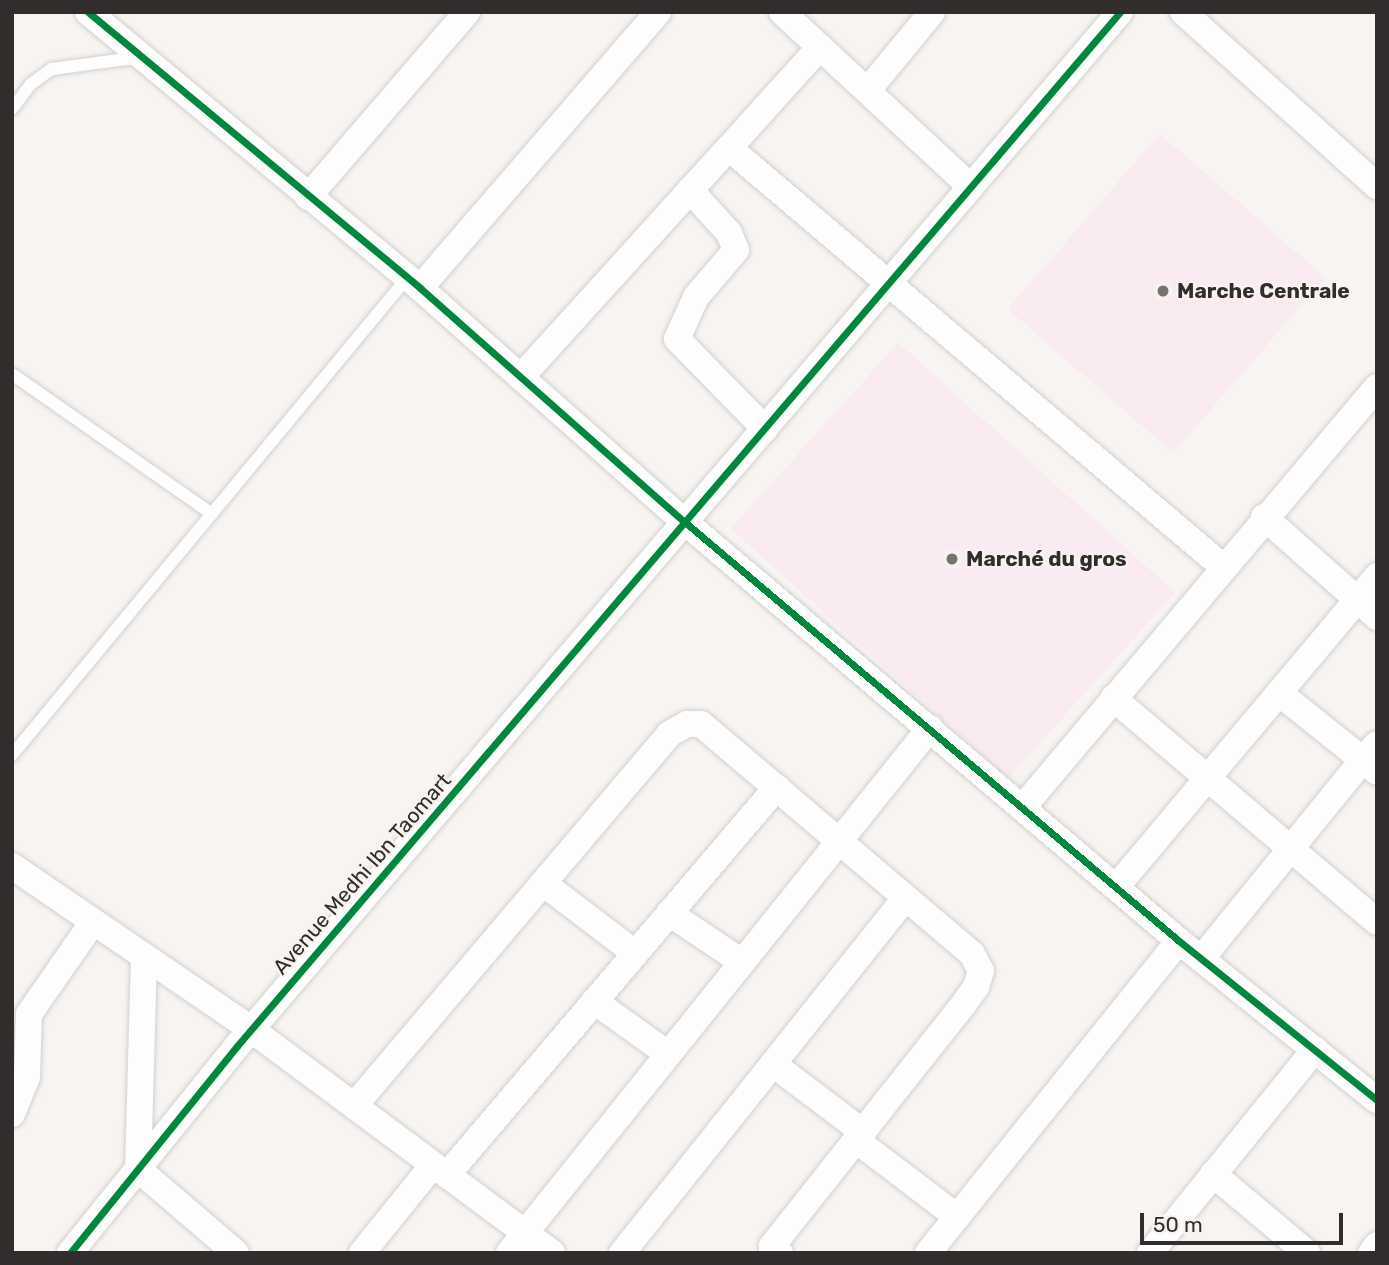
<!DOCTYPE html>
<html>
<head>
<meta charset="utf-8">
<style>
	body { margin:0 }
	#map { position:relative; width:1389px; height:1265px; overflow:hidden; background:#f7f4f2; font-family:Rubik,sans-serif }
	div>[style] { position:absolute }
	.commercial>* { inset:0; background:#f9ebf1; transform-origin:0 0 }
	.roads { filter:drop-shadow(0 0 2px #d2d0ce) drop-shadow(0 0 2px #d2d0ce) }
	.lane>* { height:12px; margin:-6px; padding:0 6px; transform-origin:6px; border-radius:6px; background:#fefdfd }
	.street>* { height:26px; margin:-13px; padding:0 13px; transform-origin:13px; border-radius:13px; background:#fefdfd }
	.cycleway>* { height:7px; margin:-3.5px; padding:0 3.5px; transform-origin:3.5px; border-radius:3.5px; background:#00873e }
	.dots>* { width:19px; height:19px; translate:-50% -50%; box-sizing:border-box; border:4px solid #f9f3f0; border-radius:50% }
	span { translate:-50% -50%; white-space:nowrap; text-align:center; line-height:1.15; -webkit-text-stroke:5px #f9f3f0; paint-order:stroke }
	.poi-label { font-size:21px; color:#302d2c; font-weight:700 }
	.left { translate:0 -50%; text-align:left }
	.street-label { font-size:21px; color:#302d2c }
	.frame { position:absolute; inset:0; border:14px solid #302d2c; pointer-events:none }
	.scale { position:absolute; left:1140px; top:1213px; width:203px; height:32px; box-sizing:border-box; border:4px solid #302d2c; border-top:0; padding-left:9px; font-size:21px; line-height:24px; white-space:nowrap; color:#302d2c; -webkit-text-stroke:5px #f9f3f0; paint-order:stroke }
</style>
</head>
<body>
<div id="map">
	<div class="commercial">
		<i style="left:1160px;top:134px;width:219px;height:232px;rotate:41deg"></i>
		<i style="left:898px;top:343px;width:373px;height:250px;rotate:42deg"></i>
	</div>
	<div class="roads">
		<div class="lane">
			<i style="left:12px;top:109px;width:31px;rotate:-53deg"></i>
			<i style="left:31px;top:84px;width:26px;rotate:-36deg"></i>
			<i style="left:52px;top:69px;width:90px;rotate:-7.7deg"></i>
			<i style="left:12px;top:374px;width:244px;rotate:35deg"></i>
			<i style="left:12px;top:755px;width:619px;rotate:-50.37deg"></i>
		</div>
		<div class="street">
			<i style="left:88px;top:12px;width:432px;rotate:39.7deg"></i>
			<i style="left:420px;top:288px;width:355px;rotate:41.5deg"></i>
			<i style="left:686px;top:523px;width:646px;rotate:40.29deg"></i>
			<i style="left:1179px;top:941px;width:254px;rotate:38.8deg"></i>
			<i style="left:782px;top:12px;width:256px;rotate:42.8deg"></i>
			<i style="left:1183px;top:12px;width:261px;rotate:41.9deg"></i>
			<i style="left:820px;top:47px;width:136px;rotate:132deg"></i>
			<i style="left:729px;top:148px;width:648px;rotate:40.3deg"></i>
			<i style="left:868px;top:90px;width:101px;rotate:-50.6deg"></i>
			<i style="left:690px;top:190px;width:58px;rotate:47.8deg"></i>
			<i style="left:729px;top:233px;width:18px;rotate:68deg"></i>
			<i style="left:736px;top:250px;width:62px;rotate:130.4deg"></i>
			<i style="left:696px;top:297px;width:46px;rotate:114.3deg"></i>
			<i style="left:677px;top:339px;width:126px;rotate:45.6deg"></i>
			<i style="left:308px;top:197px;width:244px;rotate:-49.3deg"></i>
			<i style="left:420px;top:288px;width:364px;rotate:-49.2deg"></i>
			<i style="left:521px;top:377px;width:309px;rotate:-47.8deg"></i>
			<i style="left:1264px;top:517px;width:151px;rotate:41.5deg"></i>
			<i style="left:1279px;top:693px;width:107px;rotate:38.6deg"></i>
			<i style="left:1363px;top:760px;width:21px;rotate:-49deg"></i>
			<i style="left:1113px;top:698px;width:346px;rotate:40.3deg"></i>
			<i style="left:1023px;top:807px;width:549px;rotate:-49.87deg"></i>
			<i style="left:12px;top:866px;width:291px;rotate:34.3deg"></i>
			<i style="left:252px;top:1030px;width:374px;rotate:36.6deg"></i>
			<i style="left:543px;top:883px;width:116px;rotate:37.3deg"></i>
			<i style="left:1117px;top:886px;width:405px;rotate:-50deg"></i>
			<i style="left:669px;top:913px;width:88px;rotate:33.9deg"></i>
			<i style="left:144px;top:956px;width:213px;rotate:91.6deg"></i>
			<i style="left:138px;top:1169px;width:129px;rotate:40.6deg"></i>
			<i style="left:1201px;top:959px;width:257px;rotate:-50.9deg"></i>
			<i style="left:1363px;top:760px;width:18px;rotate:41deg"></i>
			<i style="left:594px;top:1001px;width:91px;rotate:35.6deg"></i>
			<i style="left:773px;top:1064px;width:113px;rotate:37.1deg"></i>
			<i style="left:354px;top:1106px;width:487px;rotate:-49.7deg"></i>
			<i style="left:669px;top:734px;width:21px;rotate:-29deg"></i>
			<i style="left:687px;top:724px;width:14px"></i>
			<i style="left:701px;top:724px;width:355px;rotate:40.3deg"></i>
			<i style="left:972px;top:954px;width:19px;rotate:62deg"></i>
			<i style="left:981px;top:971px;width:17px;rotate:107deg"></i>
			<i style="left:976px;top:987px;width:22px;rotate:126deg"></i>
			<i style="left:963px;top:1005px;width:308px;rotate:128.4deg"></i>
			<i style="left:772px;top:1246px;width:11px;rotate:41deg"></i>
			<i style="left:12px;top:1114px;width:40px;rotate:-68deg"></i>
			<i style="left:27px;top:1077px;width:63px;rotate:-88.2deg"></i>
			<i style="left:29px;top:1014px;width:112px;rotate:-55.2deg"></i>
			<i style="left:856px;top:1140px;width:127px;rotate:37.3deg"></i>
			<i style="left:1213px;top:1174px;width:123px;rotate:40deg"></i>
			<i style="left:447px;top:1175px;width:509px;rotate:-49.62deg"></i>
			<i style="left:70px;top:1253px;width:266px;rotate:-51.1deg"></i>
			<i style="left:237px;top:1046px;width:1360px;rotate:-49.5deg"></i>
			<i style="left:362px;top:1253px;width:113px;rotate:-51.1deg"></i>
			<i style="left:509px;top:1253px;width:673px;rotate:-51.27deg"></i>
			<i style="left:622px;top:1253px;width:454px;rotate:-51.4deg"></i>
			<i style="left:928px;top:1253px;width:400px;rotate:-51.2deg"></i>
			<i style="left:1150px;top:1253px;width:262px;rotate:-51deg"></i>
			<i style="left:1371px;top:1253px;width:10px;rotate:-53deg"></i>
		</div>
	</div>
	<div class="cycleway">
		<i style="left:88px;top:12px;width:432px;rotate:39.7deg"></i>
		<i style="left:420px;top:288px;width:355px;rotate:41.5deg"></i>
		<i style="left:686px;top:523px;width:646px;rotate:40.29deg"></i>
		<i style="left:1179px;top:941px;width:254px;rotate:38.8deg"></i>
		<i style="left:70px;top:1253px;width:266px;rotate:-51.1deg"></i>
		<i style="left:237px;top:1046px;width:1360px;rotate:-49.5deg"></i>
	</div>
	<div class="dots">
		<i style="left:1163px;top:291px;background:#767371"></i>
		<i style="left:952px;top:559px;background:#767371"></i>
	</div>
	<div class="poi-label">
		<span class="left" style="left:1177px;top:291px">Marche Centrale</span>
		<span class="left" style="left:966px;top:559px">Marché du gros</span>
	</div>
	<div class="street-label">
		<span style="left:362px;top:874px;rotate:-49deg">Avenue Medhi Ibn Taomart</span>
	</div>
	<div class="frame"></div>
	<div class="scale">50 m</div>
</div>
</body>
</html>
